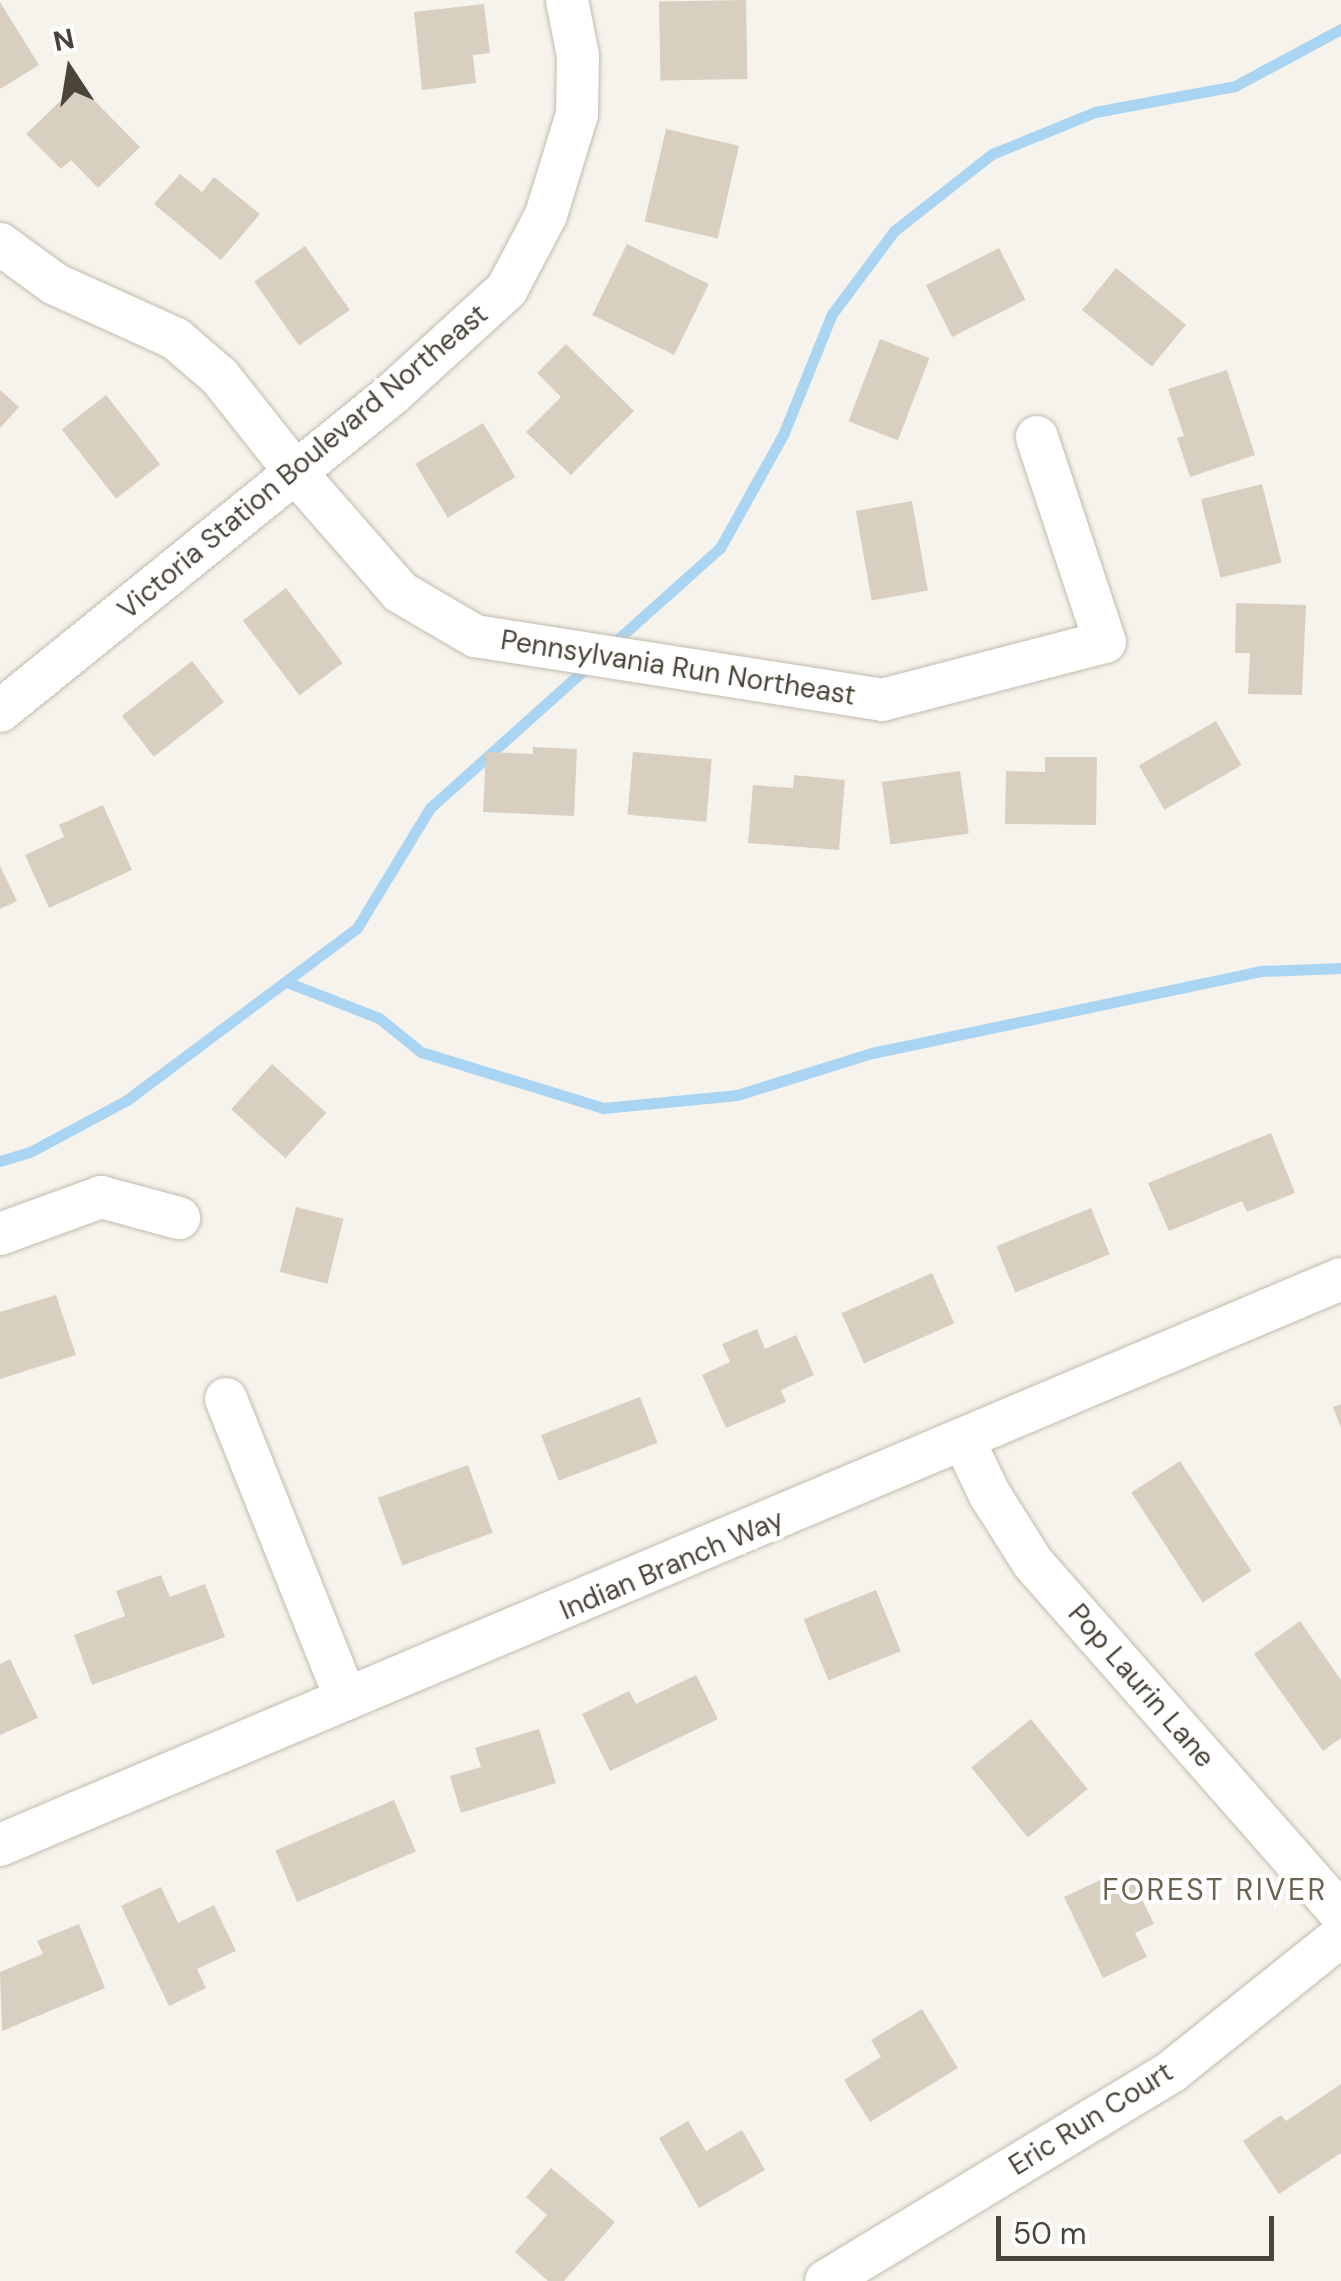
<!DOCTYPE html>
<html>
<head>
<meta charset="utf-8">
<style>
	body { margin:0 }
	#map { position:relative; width:1341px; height:2281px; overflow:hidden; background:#f6f3ec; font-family:"DM Sans",sans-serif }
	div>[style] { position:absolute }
	.stream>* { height:11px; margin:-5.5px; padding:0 5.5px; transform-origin:5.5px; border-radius:5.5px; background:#a9d4f2 }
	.building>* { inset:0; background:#d8cfc1; transform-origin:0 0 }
	.roads { filter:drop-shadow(0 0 2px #c2bbae) drop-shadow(0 0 2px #c2bbae) }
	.street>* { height:42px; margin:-21px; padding:0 21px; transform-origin:21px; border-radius:21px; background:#fff }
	span { translate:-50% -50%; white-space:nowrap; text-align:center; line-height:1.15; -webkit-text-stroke:8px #fff; paint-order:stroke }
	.street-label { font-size:28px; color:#4b4439 }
	.neighbourhood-label { font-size:30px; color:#6e6250; letter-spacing:2.5px }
	.north { position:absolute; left:20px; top:20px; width:100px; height:100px; -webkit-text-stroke:8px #fff; paint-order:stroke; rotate:348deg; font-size:28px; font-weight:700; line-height:40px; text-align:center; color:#4b4439 }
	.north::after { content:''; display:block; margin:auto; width:35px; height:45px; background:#4b4439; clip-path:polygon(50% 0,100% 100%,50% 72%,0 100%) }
	.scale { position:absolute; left:996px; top:2216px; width:278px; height:45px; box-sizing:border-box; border:5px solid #4b4439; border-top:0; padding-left:12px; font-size:30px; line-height:35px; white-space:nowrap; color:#4b4439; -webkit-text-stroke:8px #fff; paint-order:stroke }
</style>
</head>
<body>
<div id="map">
	<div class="stream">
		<i style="left:608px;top:648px;width:150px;rotate:-41.8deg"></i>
		<i style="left:720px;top:548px;width:129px;rotate:-60.9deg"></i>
		<i style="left:783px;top:435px;width:131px;rotate:-68deg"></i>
		<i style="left:832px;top:314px;width:104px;rotate:-53.2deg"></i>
		<i style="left:894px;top:231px;width:125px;rotate:-38.2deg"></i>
		<i style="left:992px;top:154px;width:111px;rotate:-22.2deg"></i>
		<i style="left:1095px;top:112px;width:142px;rotate:-10.5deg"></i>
		<i style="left:1235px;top:86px;width:120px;rotate:-28.3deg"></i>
		<i style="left:289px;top:983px;width:97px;rotate:21.3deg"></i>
		<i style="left:379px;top:1018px;width:54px;rotate:39deg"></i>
		<i style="left:421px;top:1052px;width:190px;rotate:17.1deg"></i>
		<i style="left:603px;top:1108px;width:135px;rotate:-5.5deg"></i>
		<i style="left:737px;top:1095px;width:141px;rotate:-17.3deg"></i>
		<i style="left:872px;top:1053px;width:397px;rotate:-11.9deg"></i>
		<i style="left:1260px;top:971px;width:81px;rotate:-2.1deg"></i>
		<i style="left:0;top:1161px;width:31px;rotate:-17deg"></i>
		<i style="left:30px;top:1152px;width:110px;rotate:-28.2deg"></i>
		<i style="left:127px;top:1100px;width:287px;rotate:-36.8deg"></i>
		<i style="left:357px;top:928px;width:140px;rotate:-58.7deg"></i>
		<i style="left:430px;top:808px;width:211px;rotate:-41.9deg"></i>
	</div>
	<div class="building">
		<i style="left:746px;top:0;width:79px;height:87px;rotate:89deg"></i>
		<i style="clip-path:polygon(0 2px,39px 65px,0 89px)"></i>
		<i style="clip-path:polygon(484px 4px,490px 53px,473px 55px,476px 83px,422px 90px,414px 12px)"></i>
		<i style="clip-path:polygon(78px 84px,140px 147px,98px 188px,71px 160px,61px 169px,26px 134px)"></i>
		<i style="left:666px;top:129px;width:75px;height:95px;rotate:13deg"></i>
		<i style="clip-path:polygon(180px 174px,202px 192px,214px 177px,260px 214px,221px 260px,154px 204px)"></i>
		<i style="left:627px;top:244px;width:91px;height:79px;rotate:26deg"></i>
		<i style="left:305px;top:246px;width:78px;height:62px;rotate:55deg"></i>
		<i style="left:999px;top:248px;width:58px;height:82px;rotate:63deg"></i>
		<i style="left:1116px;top:268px;width:90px;height:54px;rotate:39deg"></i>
		<i style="left:880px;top:339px;width:53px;height:88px;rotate:21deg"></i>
		<i style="clip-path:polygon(566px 344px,634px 411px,571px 475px,526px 432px,561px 397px,537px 373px)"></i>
		<i style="clip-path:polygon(1227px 370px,1255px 455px,1190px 477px,1177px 438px,1184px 436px,1168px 389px)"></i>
		<i style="clip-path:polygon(0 390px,19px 407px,0 428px)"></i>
		<i style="left:106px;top:395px;width:88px;height:56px;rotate:52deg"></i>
		<i style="left:483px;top:423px;width:63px;height:79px;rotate:59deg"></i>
		<i style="left:1262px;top:484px;width:81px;height:63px;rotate:76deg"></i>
		<i style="left:912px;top:501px;width:91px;height:57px;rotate:80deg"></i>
		<i style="left:286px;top:588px;width:94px;height:54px;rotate:53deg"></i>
		<i style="clip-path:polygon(1236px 603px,1306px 605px,1302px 695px,1248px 694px,1250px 653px,1235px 653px)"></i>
		<i style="left:192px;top:661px;width:52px;height:89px;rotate:52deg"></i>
		<i style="left:1216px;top:721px;width:51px;height:89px;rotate:60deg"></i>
		<i style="clip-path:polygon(533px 747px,577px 749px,574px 816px,483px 812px,486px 752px,533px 754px)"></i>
		<i style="left:633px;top:752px;width:79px;height:63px;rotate:5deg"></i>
		<i style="clip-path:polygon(1045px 757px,1097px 757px,1096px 825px,1005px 824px,1006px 771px,1045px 772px)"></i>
		<i style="left:960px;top:771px;width:63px;height:79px;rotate:82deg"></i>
		<i style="clip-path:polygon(794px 775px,845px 780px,839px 850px,748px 843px,753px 785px,793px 788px)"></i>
		<i style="clip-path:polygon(103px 805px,132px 870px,49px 908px,25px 855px,64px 837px,59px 825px)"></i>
		<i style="clip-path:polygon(0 866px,17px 901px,0 909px)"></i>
		<i style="left:272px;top:1064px;width:73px;height:61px;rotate:42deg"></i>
		<i style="clip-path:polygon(1271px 1133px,1295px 1193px,1247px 1212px,1242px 1201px,1169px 1231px,1148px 1183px)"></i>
		<i style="left:296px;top:1207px;width:49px;height:67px;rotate:14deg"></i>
		<i style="left:1091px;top:1208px;width:50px;height:102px;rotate:68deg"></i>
		<i style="left:932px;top:1273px;width:55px;height:99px;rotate:66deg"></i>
		<i style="clip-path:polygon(56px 1295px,76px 1355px,0 1379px,0 1312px)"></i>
		<i style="clip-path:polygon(757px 1329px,765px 1349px,796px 1335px,814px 1375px,781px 1390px,786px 1402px,726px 1428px,702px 1375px,730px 1362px,722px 1344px)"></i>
		<i style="left:640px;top:1397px;width:49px;height:106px;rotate:69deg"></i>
		<i style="clip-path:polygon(1341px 1404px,1341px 1428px,1333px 1407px)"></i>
		<i style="left:1180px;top:1461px;width:131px;height:58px;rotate:57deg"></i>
		<i style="left:468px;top:1465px;width:72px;height:96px;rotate:70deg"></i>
		<i style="clip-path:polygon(161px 1575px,170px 1597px,205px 1584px,225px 1637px,92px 1685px,74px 1635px,125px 1616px,116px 1591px)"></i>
		<i style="left:876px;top:1590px;width:66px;height:78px;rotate:68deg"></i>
		<i style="clip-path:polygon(1300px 1621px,1341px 1680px,1341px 1738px,1323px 1751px,1254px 1654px)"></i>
		<i style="clip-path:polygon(10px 1659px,38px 1718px,0 1735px,0 1664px)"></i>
		<i style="clip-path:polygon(696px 1675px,718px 1719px,610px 1771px,582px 1714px,629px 1691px,636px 1704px)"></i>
		<i style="left:1031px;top:1719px;width:90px;height:77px;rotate:51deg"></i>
		<i style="clip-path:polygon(539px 1729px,556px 1783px,461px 1813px,450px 1776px,481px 1767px,475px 1748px)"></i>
		<i style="left:394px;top:1800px;width:56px;height:129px;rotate:67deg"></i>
		<i style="clip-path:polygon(1100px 1880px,1107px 1894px,1133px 1881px,1154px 1924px,1135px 1933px,1147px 1957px,1103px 1978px,1064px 1897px)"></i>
		<i style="clip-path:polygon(161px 1887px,178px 1923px,214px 1905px,236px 1951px,197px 1969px,206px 1988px,169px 2006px,121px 1906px)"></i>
		<i style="clip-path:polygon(79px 1924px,105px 1988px,2px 2031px,0 1972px,43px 1954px,37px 1941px)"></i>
		<i style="clip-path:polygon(922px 2009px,958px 2068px,870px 2122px,844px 2080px,881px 2057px,871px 2040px)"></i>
		<i style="clip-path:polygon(1341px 2084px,1341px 2153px,1279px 2194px,1243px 2141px,1281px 2115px,1286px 2121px)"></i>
		<i style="clip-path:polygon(688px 2121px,706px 2151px,742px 2130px,765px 2170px,699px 2208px,659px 2138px)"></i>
		<i style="clip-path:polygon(551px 2168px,615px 2222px,564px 2281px,548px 2281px,515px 2252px,547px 2215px,526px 2197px)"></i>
	</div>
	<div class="roads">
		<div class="street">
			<i style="left:0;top:244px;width:68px;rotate:36deg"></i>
			<i style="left:55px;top:284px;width:133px;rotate:24.4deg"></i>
			<i style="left:176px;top:339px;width:58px;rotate:40.8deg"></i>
			<i style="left:220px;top:377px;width:122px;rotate:51.6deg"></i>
			<i style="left:296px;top:473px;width:158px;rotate:48.8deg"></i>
			<i style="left:400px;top:592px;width:87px;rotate:30.4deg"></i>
			<i style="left:475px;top:636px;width:412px;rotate:8.9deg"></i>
			<i style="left:882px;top:700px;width:230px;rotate:-14.6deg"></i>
			<i style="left:1105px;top:642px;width:216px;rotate:-108.4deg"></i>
			<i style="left:0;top:711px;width:503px;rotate:-38.94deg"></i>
			<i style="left:391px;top:395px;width:157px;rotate:-42.4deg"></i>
			<i style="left:507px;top:289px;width:84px;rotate:-62.2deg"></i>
			<i style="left:546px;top:215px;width:106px;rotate:-72.9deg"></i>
			<i style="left:577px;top:114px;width:58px;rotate:-89deg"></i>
			<i style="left:578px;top:56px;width:57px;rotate:-101.1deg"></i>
			<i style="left:0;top:1234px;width:108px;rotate:-20.1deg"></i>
			<i style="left:101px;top:1197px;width:81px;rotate:15.1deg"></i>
			<i style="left:226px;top:1399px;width:323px;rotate:68.2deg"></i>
			<i style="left:964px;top:1441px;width:60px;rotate:64.3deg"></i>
			<i style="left:990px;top:1495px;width:80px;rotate:57.7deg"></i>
			<i style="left:1033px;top:1563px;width:467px;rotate:48.7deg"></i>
			<i style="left:0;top:1845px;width:1456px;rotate:-22.88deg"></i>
			<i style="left:826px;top:2281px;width:403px;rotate:-31.2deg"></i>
			<i style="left:1171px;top:2072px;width:218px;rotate:-38.7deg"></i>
		</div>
	</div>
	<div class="street-label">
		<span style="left:303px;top:462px;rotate:-40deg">Victoria Station Boulevard Northeast</span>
		<span style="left:678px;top:668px;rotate:9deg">Pennsylvania Run Northeast</span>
		<span style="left:672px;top:1565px;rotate:-23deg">Indian Branch Way</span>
		<span style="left:1141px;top:1686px;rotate:49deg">Pop Laurin Lane</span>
		<span style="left:1091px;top:2119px;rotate:-32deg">Eric Run Court</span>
	</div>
	<div class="neighbourhood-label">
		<span style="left:1215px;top:1890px">FOREST RIVER</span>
	</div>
	<div class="north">N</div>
	<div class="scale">50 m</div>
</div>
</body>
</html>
